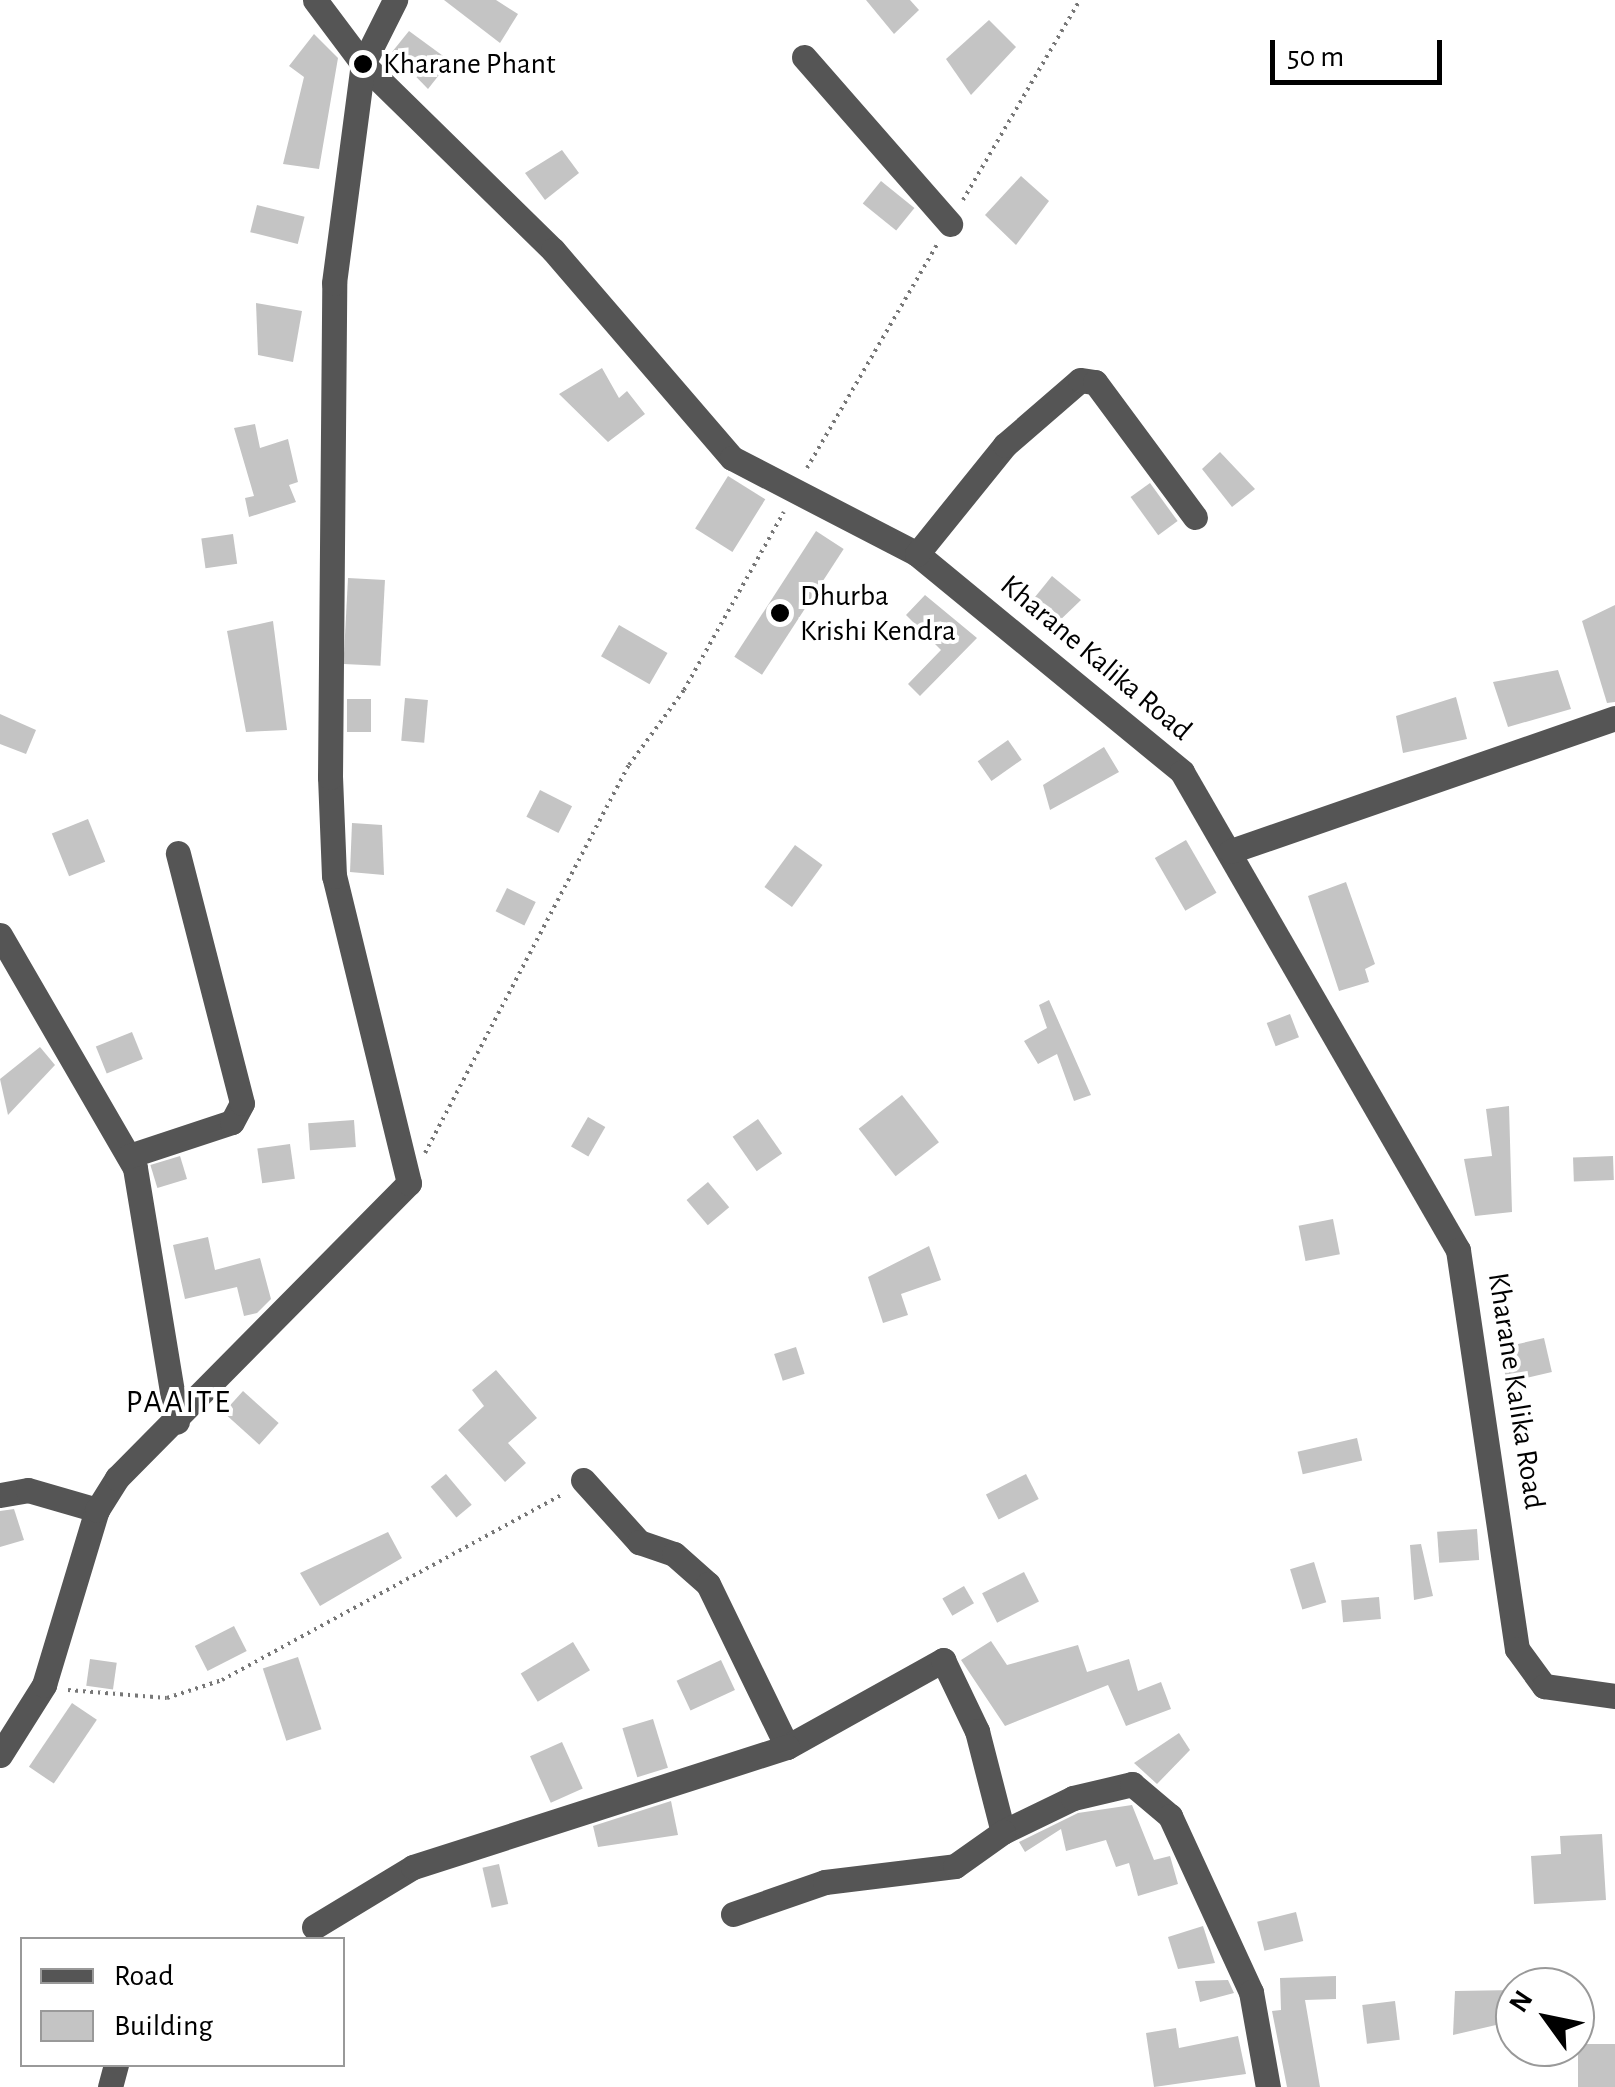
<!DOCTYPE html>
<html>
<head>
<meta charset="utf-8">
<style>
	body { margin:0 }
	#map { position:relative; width:1615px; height:2087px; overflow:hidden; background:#fff; font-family:"Alegreya Sans",sans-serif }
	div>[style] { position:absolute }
	.building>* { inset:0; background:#c4c4c4; transform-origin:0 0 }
	.path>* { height:4px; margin-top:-2px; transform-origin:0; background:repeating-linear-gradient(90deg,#777 0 2.5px,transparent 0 7.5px) }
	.minor>* { height:25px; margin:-12.5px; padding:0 12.5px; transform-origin:12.5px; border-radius:12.5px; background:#555 }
	.dots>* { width:28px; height:28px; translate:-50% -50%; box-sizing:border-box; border:5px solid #fff; border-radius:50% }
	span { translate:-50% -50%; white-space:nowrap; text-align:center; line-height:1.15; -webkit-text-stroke:8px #fff; paint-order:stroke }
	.poi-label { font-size:30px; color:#000 }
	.left { translate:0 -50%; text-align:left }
	.street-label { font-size:30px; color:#000 }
	.neighbourhood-label { font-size:32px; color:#000; letter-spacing:2.5px }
	.legend { position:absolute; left:20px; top:1937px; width:325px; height:130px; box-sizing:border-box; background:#fff; border:2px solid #999; margin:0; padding:12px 18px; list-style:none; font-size:30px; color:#000 }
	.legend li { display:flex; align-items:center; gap:20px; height:50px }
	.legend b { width:50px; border:2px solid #999 }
	.north { position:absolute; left:1495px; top:1967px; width:100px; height:100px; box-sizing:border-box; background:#fff; border:2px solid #999; border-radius:50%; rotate:303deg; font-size:28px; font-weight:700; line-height:40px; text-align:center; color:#000 }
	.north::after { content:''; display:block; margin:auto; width:35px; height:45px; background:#000; clip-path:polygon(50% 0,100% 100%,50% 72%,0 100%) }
	.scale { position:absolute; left:1270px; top:40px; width:172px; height:45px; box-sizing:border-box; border:5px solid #000; border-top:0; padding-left:12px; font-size:30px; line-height:35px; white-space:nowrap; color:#000; -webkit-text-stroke:8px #fff; paint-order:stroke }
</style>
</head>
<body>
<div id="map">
	<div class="building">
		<i style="clip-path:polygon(444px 0,496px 0,518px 14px,500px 43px)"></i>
		<i style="clip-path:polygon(866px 0,910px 0,919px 10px,894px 34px)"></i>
		<i style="clip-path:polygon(989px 20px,1016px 47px,971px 95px,946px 59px)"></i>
		<i style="clip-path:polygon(409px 31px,450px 61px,428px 89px,392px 52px)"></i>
		<i style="clip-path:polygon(314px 34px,338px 58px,319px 169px,283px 164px,304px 77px,289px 66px)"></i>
		<i style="clip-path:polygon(562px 150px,579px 173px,545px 200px,525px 173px)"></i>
		<i style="clip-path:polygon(1021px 176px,1049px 201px,1016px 245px,985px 215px)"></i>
		<i style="left:881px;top:181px;width:43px;height:29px;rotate:39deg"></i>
		<i style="left:257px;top:205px;width:49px;height:28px;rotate:14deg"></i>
		<i style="clip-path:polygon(256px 303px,302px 311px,293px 362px,258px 355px)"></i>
		<i style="clip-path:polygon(602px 368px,619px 398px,627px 391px,645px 414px,608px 442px,559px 394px)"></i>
		<i style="clip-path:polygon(255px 424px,260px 448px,288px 439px,298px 482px,289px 485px,296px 502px,249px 517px,245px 498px,254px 496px,234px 428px)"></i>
		<i style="clip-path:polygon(1220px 452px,1255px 489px,1232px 507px,1202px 469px)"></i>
		<i style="left:728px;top:476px;width:44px;height:62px;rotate:32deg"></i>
		<i style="left:1150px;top:483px;width:47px;height:24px;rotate:54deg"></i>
		<i style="left:816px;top:531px;width:33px;height:150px;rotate:33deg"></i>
		<i style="left:233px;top:534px;width:30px;height:32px;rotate:82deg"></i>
		<i style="clip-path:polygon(1052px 576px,1081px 600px,1055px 625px,1031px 602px)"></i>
		<i style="left:348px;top:578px;width:37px;height:86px;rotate:3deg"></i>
		<i style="clip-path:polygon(925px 595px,977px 638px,920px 696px,908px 684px,941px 650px,906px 615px)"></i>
		<i style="clip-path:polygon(1615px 605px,1615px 702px,1607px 703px,1582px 621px)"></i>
		<i style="clip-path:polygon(273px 621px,287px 730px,246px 732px,227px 631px)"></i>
		<i style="left:619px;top:625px;width:56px;height:36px;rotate:30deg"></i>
		<i style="clip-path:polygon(1558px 670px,1571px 709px,1508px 727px,1493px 682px)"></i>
		<i style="clip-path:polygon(1456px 697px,1467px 739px,1403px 753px,1396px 716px)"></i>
		<i style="left:405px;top:698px;width:23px;height:43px;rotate:5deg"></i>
		<i style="left:347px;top:699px;width:24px;height:33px"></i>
		<i style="clip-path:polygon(0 714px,36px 730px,26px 754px,0 744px)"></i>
		<i style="left:1008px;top:740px;width:24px;height:37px;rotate:55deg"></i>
		<i style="clip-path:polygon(1104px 747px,1119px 772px,1050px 810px,1043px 785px)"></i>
		<i style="left:540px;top:790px;width:36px;height:30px;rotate:27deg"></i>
		<i style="left:88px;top:819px;width:46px;height:39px;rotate:68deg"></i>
		<i style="clip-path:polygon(352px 823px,382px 825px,384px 875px,350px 872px)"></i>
		<i style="left:1186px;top:840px;width:61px;height:36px;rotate:60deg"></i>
		<i style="left:795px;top:845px;width:34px;height:52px;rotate:36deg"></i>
		<i style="clip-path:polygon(1346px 882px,1375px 964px,1365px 969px,1369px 982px,1339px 991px,1308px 896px)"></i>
		<i style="left:507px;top:888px;width:32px;height:26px;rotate:26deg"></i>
		<i style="clip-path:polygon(1049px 1000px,1091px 1095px,1074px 1101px,1057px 1054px,1038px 1064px,1024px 1041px,1047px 1028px,1039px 1005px)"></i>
		<i style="left:1290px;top:1014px;width:25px;height:25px;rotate:69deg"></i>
		<i style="left:132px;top:1032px;width:29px;height:39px;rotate:68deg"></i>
		<i style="clip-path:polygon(40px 1047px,55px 1065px,8px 1115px,0 1079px)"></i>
		<i style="left:902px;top:1095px;width:60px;height:55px;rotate:52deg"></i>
		<i style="clip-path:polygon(1509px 1106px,1512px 1212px,1475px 1216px,1464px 1159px,1492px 1156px,1486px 1109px)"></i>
		<i style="left:588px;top:1117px;width:20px;height:34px;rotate:30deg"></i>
		<i style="left:758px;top:1119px;width:42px;height:31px;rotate:55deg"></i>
		<i style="left:354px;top:1120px;width:27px;height:46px;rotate:86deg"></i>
		<i style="left:290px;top:1144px;width:35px;height:33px;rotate:82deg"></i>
		<i style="left:180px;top:1156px;width:24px;height:31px;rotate:73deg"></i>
		<i style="left:1613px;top:1156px;width:24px;height:40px;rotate:88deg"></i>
		<i style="left:708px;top:1182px;width:33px;height:28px;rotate:50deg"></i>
		<i style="left:1333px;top:1219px;width:36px;height:35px;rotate:79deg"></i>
		<i style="clip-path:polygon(208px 1237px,215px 1270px,260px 1258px,271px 1299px,257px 1313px,244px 1316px,237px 1287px,185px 1299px,173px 1245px)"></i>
		<i style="clip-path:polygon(929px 1246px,941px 1280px,901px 1294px,908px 1315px,883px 1323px,868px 1277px)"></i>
		<i style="left:1544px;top:1338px;width:35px;height:46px;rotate:77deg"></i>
		<i style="left:796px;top:1347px;width:28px;height:23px;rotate:72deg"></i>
		<i style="clip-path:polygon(496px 1370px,537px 1418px,508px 1443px,526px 1463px,505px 1482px,458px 1430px,484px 1406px,472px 1390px)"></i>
		<i style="left:243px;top:1391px;width:48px;height:29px;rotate:42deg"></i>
		<i style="left:1357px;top:1438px;width:23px;height:61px;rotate:77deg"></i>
		<i style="left:446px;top:1474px;width:40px;height:20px;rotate:50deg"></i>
		<i style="left:1026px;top:1474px;width:28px;height:45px;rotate:63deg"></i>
		<i style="clip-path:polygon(14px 1509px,24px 1540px,0 1547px,0 1511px)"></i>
		<i style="left:1477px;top:1529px;width:31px;height:40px;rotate:86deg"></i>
		<i style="clip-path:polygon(388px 1532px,402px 1558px,320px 1606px,300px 1573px)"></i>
		<i style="clip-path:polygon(1421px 1544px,1433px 1596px,1414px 1600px,1410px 1545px)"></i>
		<i style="left:1314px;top:1562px;width:42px;height:25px;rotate:73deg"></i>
		<i style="left:1024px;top:1572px;width:33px;height:47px;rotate:63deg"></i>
		<i style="left:964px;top:1586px;width:20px;height:25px;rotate:60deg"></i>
		<i style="left:1379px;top:1597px;width:22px;height:38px;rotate:85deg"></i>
		<i style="left:234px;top:1626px;width:28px;height:44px;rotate:63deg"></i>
		<i style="clip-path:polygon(991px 1641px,1007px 1665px,1078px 1645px,1087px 1672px,1129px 1659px,1138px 1691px,1161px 1682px,1171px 1709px,1126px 1726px,1108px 1685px,1005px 1726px,961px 1660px)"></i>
		<i style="left:573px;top:1642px;width:33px;height:61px;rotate:59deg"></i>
		<i style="left:298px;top:1657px;width:76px;height:37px;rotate:72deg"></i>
		<i style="left:90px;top:1659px;width:27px;height:27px;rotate:8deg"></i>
		<i style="left:721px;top:1660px;width:33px;height:49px;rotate:65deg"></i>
		<i style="left:72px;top:1703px;width:30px;height:77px;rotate:34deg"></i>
		<i style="left:653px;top:1719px;width:51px;height:32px;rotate:73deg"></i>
		<i style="clip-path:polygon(1179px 1733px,1190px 1750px,1157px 1784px,1134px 1763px)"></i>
		<i style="left:562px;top:1742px;width:51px;height:35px;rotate:66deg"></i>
		<i style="clip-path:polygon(671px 1801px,678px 1835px,598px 1847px,593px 1826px)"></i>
		<i style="clip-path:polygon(1132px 1805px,1154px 1860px,1170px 1856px,1178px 1884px,1138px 1896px,1129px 1863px,1116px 1867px,1106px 1840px,1066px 1851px,1061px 1829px,1025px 1852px,1019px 1842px,1078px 1813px)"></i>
		<i style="clip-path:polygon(1602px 1834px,1606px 1900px,1534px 1904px,1531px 1856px,1561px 1854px,1560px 1836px)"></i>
		<i style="left:499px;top:1864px;width:41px;height:17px;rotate:77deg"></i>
		<i style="left:1296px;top:1912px;width:30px;height:40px;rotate:76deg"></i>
		<i style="clip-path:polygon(1203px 1926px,1215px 1963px,1178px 1969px,1168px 1937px)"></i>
		<i style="clip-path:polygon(1336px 1976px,1336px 1999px,1305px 2000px,1320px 2087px,1287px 2087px,1272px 2011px,1281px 2010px,1280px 1978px)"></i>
		<i style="clip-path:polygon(1228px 1980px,1234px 1993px,1200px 2002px,1195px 1981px)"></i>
		<i style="clip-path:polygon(1515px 1990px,1509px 2022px,1453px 2035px,1455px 1991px)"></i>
		<i style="left:1395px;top:2001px;width:39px;height:33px;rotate:83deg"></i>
		<i style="clip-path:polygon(1176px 2028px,1179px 2048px,1238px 2036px,1246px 2074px,1154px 2087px,1146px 2033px)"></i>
		<i style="left:1615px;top:2044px;width:43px;height:37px;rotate:90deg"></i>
	</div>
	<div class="path">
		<i style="left:963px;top:200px;width:232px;rotate:-59.7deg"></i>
		<i style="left:807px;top:468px;width:260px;rotate:-59.8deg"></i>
		<i style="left:425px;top:1153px;width:438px;rotate:-62.3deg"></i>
		<i style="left:629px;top:765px;width:93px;rotate:-53.7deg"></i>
		<i style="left:684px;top:690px;width:204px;rotate:-60.7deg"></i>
		<i style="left:68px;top:1690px;width:99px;rotate:4.6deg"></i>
		<i style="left:167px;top:1698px;width:58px;rotate:-18.1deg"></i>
		<i style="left:222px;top:1680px;width:387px;rotate:-28.6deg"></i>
	</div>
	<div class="minor">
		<i style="left:315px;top:0;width:80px;rotate:53.1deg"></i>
		<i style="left:363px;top:64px;width:266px;rotate:44.4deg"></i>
		<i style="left:553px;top:250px;width:274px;rotate:49.3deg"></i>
		<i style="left:732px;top:458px;width:208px;rotate:27.4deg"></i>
		<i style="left:917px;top:554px;width:343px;rotate:39.4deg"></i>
		<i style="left:1182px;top:772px;width:552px;rotate:60deg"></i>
		<i style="left:1458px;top:1250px;width:403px;rotate:81.6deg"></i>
		<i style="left:1517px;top:1649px;width:46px;rotate:53.9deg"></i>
		<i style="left:1544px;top:1686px;width:72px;rotate:8deg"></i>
		<i style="left:804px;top:57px;width:222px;rotate:48.8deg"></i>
		<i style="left:917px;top:554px;width:140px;rotate:-51.1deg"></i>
		<i style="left:1005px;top:445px;width:99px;rotate:-40.9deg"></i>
		<i style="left:1080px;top:380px;width:15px;rotate:8deg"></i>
		<i style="left:1095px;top:382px;width:168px;rotate:53.5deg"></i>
		<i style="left:1231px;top:851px;width:406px;rotate:-19.1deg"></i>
		<i style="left:0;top:935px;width:269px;rotate:59.9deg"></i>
		<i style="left:135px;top:1168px;width:257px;rotate:80.6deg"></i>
		<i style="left:129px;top:1156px;width:108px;rotate:-18.3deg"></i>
		<i style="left:232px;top:1122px;width:21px;rotate:-62deg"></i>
		<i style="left:242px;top:1103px;width:258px;rotate:-104.4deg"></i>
		<i style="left:583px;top:1480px;width:84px;rotate:47.9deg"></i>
		<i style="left:639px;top:1542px;width:37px;rotate:19deg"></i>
		<i style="left:674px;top:1554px;width:45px;rotate:41.4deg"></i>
		<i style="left:708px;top:1584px;width:181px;rotate:64.1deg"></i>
		<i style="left:787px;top:1747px;width:179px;rotate:-29.1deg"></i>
		<i style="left:943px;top:1660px;width:79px;rotate:64.4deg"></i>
		<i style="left:977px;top:1731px;width:104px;rotate:75.6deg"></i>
		<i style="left:1003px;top:1832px;width:78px;rotate:-25.9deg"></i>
		<i style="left:1073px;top:1798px;width:61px;rotate:-13.3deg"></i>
		<i style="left:1132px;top:1784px;width:50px;rotate:40.1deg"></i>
		<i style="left:1170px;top:1816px;width:194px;rotate:65.3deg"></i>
		<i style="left:1251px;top:1992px;width:97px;rotate:79.9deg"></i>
		<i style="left:0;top:1495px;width:28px;rotate:-10deg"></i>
		<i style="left:28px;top:1490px;width:72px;rotate:16.2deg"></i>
		<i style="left:0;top:1755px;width:83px;rotate:-57.8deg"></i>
		<i style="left:44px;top:1685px;width:183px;rotate:-73.2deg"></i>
		<i style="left:97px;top:1510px;width:38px;rotate:-58deg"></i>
		<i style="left:117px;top:1478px;width:415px;rotate:-45.3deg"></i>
		<i style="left:409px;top:1183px;width:316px;rotate:-103.7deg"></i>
		<i style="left:334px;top:876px;width:99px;rotate:-92.3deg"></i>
		<i style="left:330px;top:777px;width:494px;rotate:-89.5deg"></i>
		<i style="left:334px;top:283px;width:221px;rotate:-82.5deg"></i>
		<i style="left:363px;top:64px;width:72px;rotate:-63.4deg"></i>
		<i style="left:733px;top:1914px;width:97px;rotate:-19.2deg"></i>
		<i style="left:825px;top:1882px;width:131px;rotate:-7deg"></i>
		<i style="left:955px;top:1866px;width:59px;rotate:-35.3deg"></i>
		<i style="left:314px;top:1927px;width:116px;rotate:-31.2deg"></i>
		<i style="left:413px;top:1867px;width:393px;rotate:-17.8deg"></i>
		<i style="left:110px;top:2087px;width:24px;rotate:-75deg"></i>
	</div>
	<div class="dots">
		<i style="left:363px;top:64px;background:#000"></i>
		<i style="left:780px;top:613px;background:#000"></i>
	</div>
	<div class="poi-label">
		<span class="left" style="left:383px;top:64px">Kharane Phant</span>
		<span class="left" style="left:800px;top:613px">Dhurba<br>Krishi Kendra</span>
	</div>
	<div class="street-label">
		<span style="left:1096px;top:658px;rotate:40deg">Kharane Kalika Road</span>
		<span style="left:1516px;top:1391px;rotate:81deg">Kharane Kalika Road</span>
	</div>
	<div class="neighbourhood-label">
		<span style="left:179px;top:1402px">PAAITE</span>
	</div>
	<ul class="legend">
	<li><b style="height:12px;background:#555"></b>Road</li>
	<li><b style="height:28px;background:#c4c4c4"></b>Building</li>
	</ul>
	<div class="north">N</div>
	<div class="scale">50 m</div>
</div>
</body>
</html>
